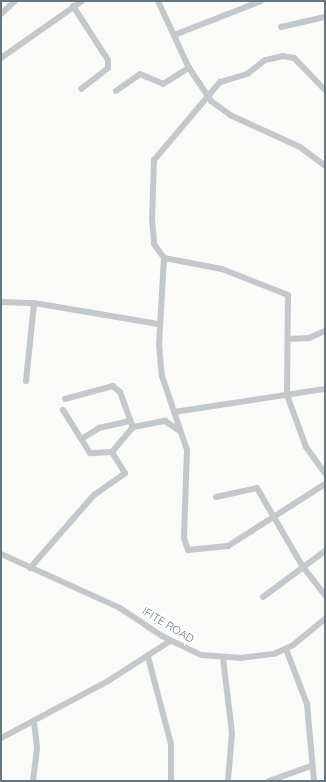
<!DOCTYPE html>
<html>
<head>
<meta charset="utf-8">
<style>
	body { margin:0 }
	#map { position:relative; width:326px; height:782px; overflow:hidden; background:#fafaf8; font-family:Quicksand,sans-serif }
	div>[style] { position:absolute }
	.minor>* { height:6px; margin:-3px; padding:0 3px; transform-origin:3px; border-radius:3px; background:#c3c8cc }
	span { translate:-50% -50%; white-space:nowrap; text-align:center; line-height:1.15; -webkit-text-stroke:4px #fff; paint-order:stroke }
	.street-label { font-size:11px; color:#657683 }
	.frame { position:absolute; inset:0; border:2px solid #657683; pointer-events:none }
</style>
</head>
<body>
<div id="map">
	<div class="minor">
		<i style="left:158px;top:1px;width:74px;rotate:65.2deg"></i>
		<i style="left:189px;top:68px;width:40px;rotate:56deg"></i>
		<i style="left:211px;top:101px;width:24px;rotate:36deg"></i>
		<i style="left:230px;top:115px;width:77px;rotate:24.6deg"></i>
		<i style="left:300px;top:147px;width:31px;rotate:37deg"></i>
		<i style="left:73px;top:6px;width:64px;rotate:57.1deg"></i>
		<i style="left:108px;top:60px;width:8px;rotate:90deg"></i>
		<i style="left:108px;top:68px;width:34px;rotate:142deg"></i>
		<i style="left:1px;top:14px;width:19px;rotate:-43deg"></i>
		<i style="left:281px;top:27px;width:45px;rotate:-12.8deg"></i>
		<i style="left:174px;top:35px;width:93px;rotate:-21.3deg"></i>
		<i style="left:1px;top:58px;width:99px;rotate:-35.1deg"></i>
		<i style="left:325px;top:90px;width:45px;rotate:-134.1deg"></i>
		<i style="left:294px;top:58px;width:11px;rotate:-170deg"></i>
		<i style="left:283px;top:56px;width:18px;rotate:167deg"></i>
		<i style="left:265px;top:60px;width:23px;rotate:142deg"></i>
		<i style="left:247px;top:74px;width:28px;rotate:163deg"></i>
		<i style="left:220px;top:82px;width:102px;rotate:130.2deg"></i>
		<i style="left:154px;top:160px;width:59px;rotate:91.9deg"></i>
		<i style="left:152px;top:219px;width:25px;rotate:85deg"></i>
		<i style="left:154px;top:244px;width:17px;rotate:54deg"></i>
		<i style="left:164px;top:258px;width:59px;rotate:10.7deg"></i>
		<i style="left:222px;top:269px;width:71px;rotate:21.5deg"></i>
		<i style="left:288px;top:295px;width:100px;rotate:90.6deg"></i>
		<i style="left:287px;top:395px;width:55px;rotate:69.9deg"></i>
		<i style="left:306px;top:447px;width:32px;rotate:54deg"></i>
		<i style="left:116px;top:91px;width:29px;rotate:-35deg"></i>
		<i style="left:140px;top:74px;width:25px;rotate:23deg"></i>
		<i style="left:163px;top:84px;width:31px;rotate:-32deg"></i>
		<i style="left:164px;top:258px;width:86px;rotate:93.3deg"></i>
		<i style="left:159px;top:344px;width:32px;rotate:85deg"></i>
		<i style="left:162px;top:376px;width:78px;rotate:71.3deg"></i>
		<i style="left:187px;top:450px;width:88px;rotate:92deg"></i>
		<i style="left:184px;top:538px;width:13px;rotate:72deg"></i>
		<i style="left:188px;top:550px;width:40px;rotate:-5.7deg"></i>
		<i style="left:228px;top:546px;width:115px;rotate:-32.6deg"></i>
		<i style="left:1px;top:302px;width:33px;rotate:2deg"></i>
		<i style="left:34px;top:303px;width:126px;rotate:9.6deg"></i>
		<i style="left:288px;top:339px;width:21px;rotate:-3deg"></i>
		<i style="left:309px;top:338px;width:17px;rotate:-24deg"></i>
		<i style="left:26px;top:381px;width:78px;rotate:-84.1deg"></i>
		<i style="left:65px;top:399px;width:50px;rotate:-15.2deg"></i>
		<i style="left:113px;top:386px;width:9px;rotate:41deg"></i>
		<i style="left:120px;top:392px;width:37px;rotate:70deg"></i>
		<i style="left:133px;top:427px;width:33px;rotate:-11deg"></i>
		<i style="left:165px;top:421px;width:18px;rotate:34deg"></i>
		<i style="left:174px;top:412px;width:153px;rotate:-8.7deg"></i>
		<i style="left:83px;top:438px;width:19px;rotate:-32deg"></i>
		<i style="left:99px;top:428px;width:32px;rotate:-13deg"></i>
		<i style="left:112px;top:452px;width:33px;rotate:-50deg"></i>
		<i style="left:216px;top:497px;width:42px;rotate:-12.4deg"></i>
		<i style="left:257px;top:488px;width:91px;rotate:59.8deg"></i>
		<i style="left:303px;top:567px;width:36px;rotate:52deg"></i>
		<i style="left:1px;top:554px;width:131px;rotate:24.4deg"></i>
		<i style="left:120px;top:608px;width:50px;rotate:33.7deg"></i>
		<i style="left:162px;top:636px;width:43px;rotate:26deg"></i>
		<i style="left:201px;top:655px;width:39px;rotate:4deg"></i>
		<i style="left:240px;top:658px;width:34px;rotate:-7deg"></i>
		<i style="left:274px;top:654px;width:21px;rotate:-25deg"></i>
		<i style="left:293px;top:645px;width:41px;rotate:-39.1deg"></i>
		<i style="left:30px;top:568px;width:97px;rotate:-48.8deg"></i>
		<i style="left:94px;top:495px;width:38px;rotate:-35deg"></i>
		<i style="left:125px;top:473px;width:25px;rotate:-122deg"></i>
		<i style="left:112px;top:452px;width:22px;rotate:177deg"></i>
		<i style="left:90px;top:453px;width:51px;rotate:-122.1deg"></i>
		<i style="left:263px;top:597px;width:77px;rotate:-36.6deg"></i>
		<i style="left:286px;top:649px;width:59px;rotate:69.1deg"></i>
		<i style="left:307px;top:704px;width:77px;rotate:84.8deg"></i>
		<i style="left:148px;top:657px;width:90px;rotate:75.2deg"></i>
		<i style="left:171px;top:744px;width:37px;rotate:90deg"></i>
		<i style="left:223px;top:658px;width:76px;rotate:83.2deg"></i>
		<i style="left:232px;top:733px;width:48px;rotate:94.8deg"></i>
		<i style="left:1px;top:738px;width:121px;rotate:-28deg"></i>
		<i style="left:108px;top:681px;width:74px;rotate:-32.8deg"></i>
		<i style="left:33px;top:781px;width:34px;rotate:-83deg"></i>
		<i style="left:37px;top:747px;width:24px;rotate:-97deg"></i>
		<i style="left:269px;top:781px;width:45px;rotate:-19.7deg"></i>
	</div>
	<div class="street-label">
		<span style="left:168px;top:625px;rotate:31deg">IFITE ROAD</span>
	</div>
	<div class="frame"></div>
</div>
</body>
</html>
